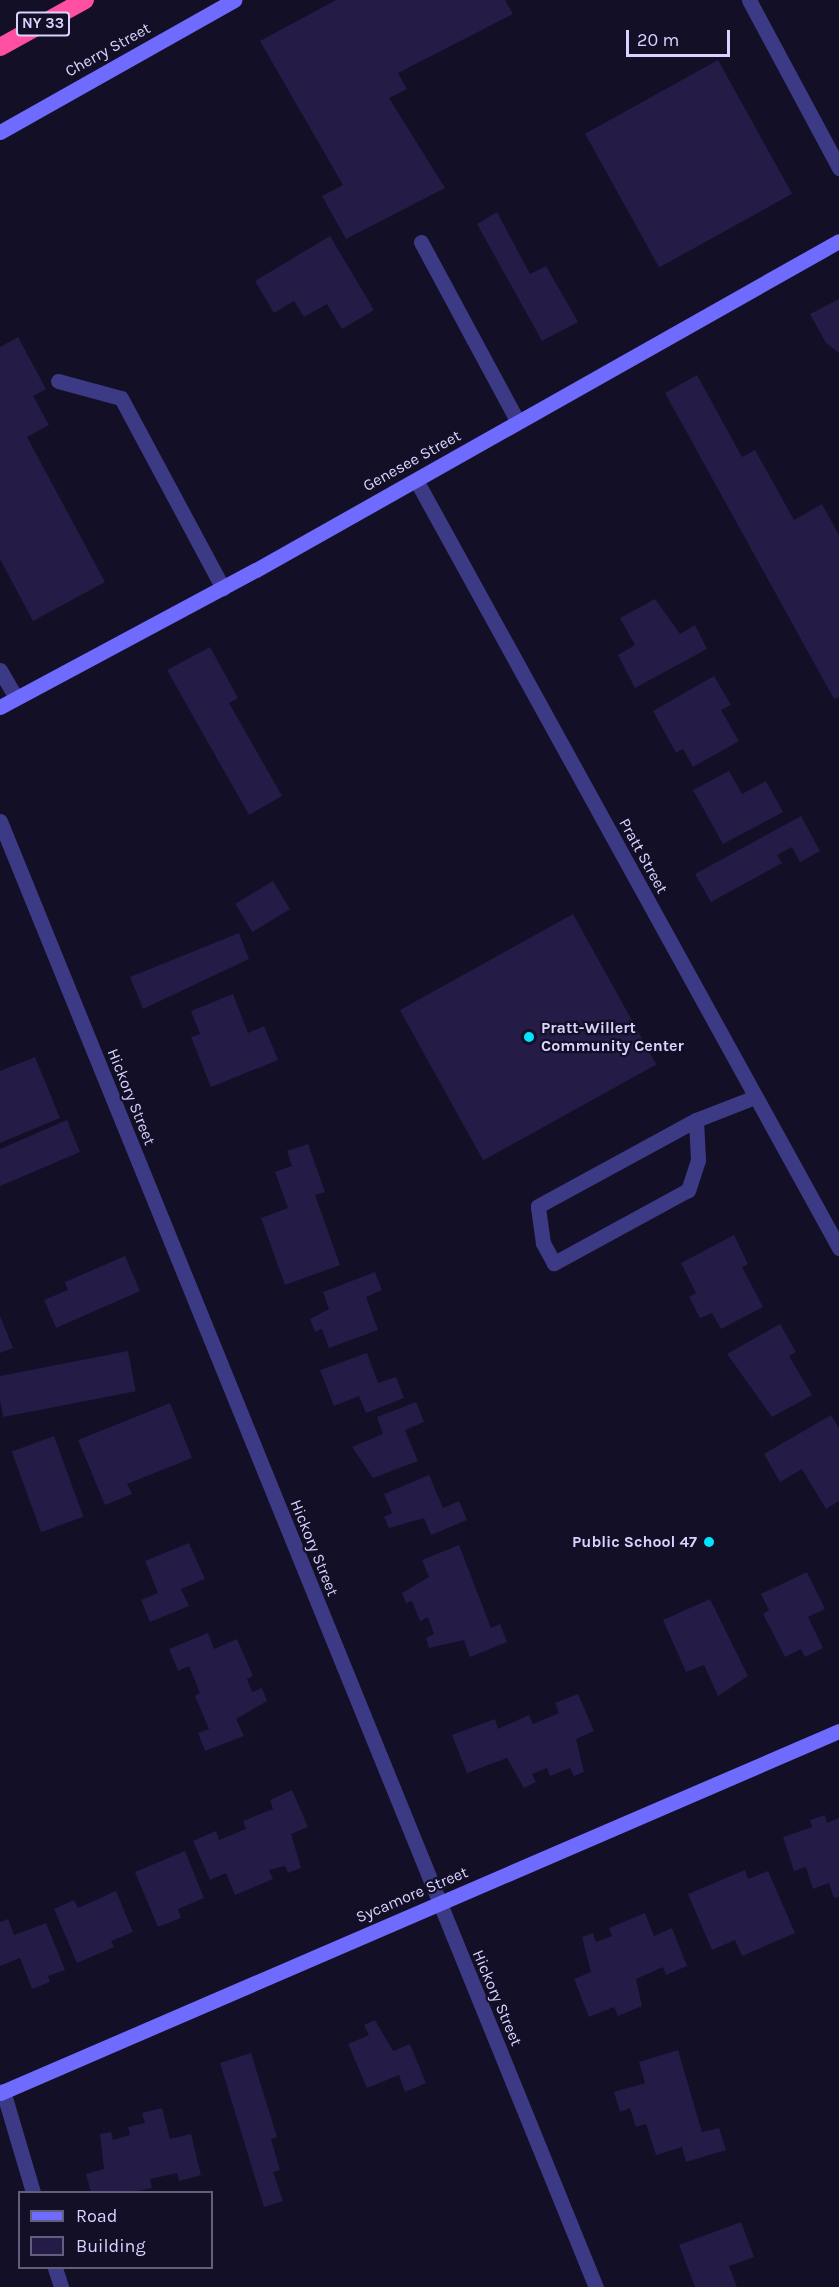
<!DOCTYPE html>
<html>
<head>
<meta charset="utf-8">
<style>
	body { margin:0 }
	#map { position:relative; width:839px; height:2287px; overflow:hidden; background:#130f26; font-family:Karla,sans-serif }
	div>[style] { position:absolute }
	.building>* { inset:0; background:#241b47; transform-origin:0 0 }
	.lane>* { height:15px; margin:-7.5px; padding:0 7.5px; transform-origin:7.5px; border-radius:7.5px; background:#3d3a85 }
	.street>* { height:15px; margin:-7.5px; padding:0 7.5px; transform-origin:7.5px; border-radius:7.5px; background:#3d3a85 }
	.secondary>* { height:15px; margin:-7.5px; padding:0 7.5px; transform-origin:7.5px; border-radius:7.5px; background:#6f6bff }
	.highway>* { height:18px; margin:-9px; padding:0 9px; transform-origin:9px; border-radius:9px; background:#ff4fa3 }
	.dots>* { width:16px; height:16px; translate:-50% -50%; box-sizing:border-box; border:3px solid #130f26; border-radius:50% }
	span { translate:-50% -50%; white-space:nowrap; text-align:center; line-height:1.15; -webkit-text-stroke:4.5px #130f26; paint-order:stroke }
	.shield-label span { padding:2px 4px; background:#130f26; border:2px solid; border-radius:4px; -webkit-text-stroke-width:0 }
	.shield-label { font-size:15px; color:#d9d4ff; font-weight:700 }
	.street-label { font-size:16px; color:#d9d4ff }
	.poi-label { font-size:16px; color:#d9d4ff; font-weight:700 }
	.left { translate:0 -50%; text-align:left }
	.right { translate:-100% -50%; text-align:right }
	.legend { position:absolute; left:18px; top:2191px; width:195px; height:78px; box-sizing:border-box; background:#130f26; border:2px solid #625e7d; margin:0; padding:8px 10px; list-style:none; font-size:18px; color:#d9d4ff }
	.legend li { display:flex; align-items:center; gap:12px; height:30px }
	.legend b { width:30px; border:2px solid #625e7d }
	.scale { position:absolute; left:626px; top:30px; width:104px; height:27px; box-sizing:border-box; border:3px solid #d9d4ff; border-top:0; padding-left:8px; font-size:18px; line-height:21px; white-space:nowrap; color:#d9d4ff; -webkit-text-stroke:4px #130f26; paint-order:stroke }
</style>
</head>
<body>
<div id="map">
	<div class="building">
		<i style="clip-path:polygon(336px 0,505px 0,513px 14px,398px 73px,407px 89px,389px 98px,445px 188px,346px 239px,322px 196px,343px 185px,260px 41px)"></i>
		<i style="left:718px;top:60px;width:153px;height:152px;rotate:61deg"></i>
		<i style="clip-path:polygon(497px 212px,530px 274px,546px 266px,578px 322px,542px 341px,477px 224px)"></i>
		<i style="clip-path:polygon(330px 236px,374px 310px,342px 329px,327px 304px,304px 317px,294px 301px,274px 313px,255px 281px)"></i>
		<i style="clip-path:polygon(839px 299px,839px 353px,826px 343px,810px 314px)"></i>
		<i style="clip-path:polygon(18px 337px,46px 389px,33px 396px,49px 425px,27px 437px,105px 582px,33px 621px,0 559px,0 347px)"></i>
		<i style="clip-path:polygon(697px 375px,742px 457px,755px 450px,794px 520px,822px 504px,839px 535px,839px 697px,834px 699px,665px 393px)"></i>
		<i style="clip-path:polygon(655px 599px,680px 634px,695px 625px,707px 649px,635px 688px,618px 655px,635px 645px,620px 618px)"></i>
		<i style="clip-path:polygon(210px 647px,238px 698px,229px 703px,282px 796px,249px 815px,167px 670px)"></i>
		<i style="clip-path:polygon(714px 676px,731px 705px,721px 710px,739px 741px,693px 767px,683px 749px,676px 753px,653px 711px)"></i>
		<i style="clip-path:polygon(729px 771px,742px 794px,766px 781px,783px 812px,723px 844px,693px 790px)"></i>
		<i style="clip-path:polygon(801px 816px,820px 851px,800px 862px,792px 847px,777px 855px,782px 863px,711px 902px,695px 874px)"></i>
		<i style="left:273px;top:881px;width:33px;height:44px;rotate:59deg"></i>
		<i style="left:573px;top:914px;width:172px;height:198px;rotate:61deg"></i>
		<i style="clip-path:polygon(239px 933px,249px 959px,143px 1009px,130px 977px)"></i>
		<i style="clip-path:polygon(233px 994px,248px 1033px,264px 1026px,278px 1060px,211px 1087px,191px 1037px,200px 1034px,191px 1011px)"></i>
		<i style="clip-path:polygon(35px 1057px,60px 1118px,0 1143px,0 1071px)"></i>
		<i style="clip-path:polygon(67px 1120px,80px 1152px,0 1186px,0 1149px)"></i>
		<i style="clip-path:polygon(308px 1144px,325px 1192px,315px 1195px,340px 1265px,285px 1285px,261px 1218px,288px 1208px,275px 1172px,292px 1166px,287px 1151px)"></i>
		<i style="clip-path:polygon(734px 1235px,748px 1264px,742px 1267px,763px 1307px,721px 1329px,712px 1313px,700px 1318px,689px 1297px,696px 1293px,681px 1263px)"></i>
		<i style="clip-path:polygon(125px 1256px,140px 1291px,56px 1328px,44px 1300px,68px 1290px,65px 1282px)"></i>
		<i style="clip-path:polygon(375px 1272px,382px 1290px,366px 1297px,378px 1330px,329px 1348px,322px 1329px,315px 1332px,310px 1319px,329px 1309px,323px 1292px)"></i>
		<i style="clip-path:polygon(0 1316px,13px 1348px,0 1353px)"></i>
		<i style="clip-path:polygon(780px 1324px,796px 1352px,789px 1356px,812px 1395px,772px 1417px,727px 1354px)"></i>
		<i style="left:128px;top:1351px;width:41px;height:135px;rotate:79deg"></i>
		<i style="clip-path:polygon(367px 1353px,378px 1383px,396px 1377px,404px 1398px,366px 1413px,359px 1396px,334px 1406px,320px 1370px)"></i>
		<i style="clip-path:polygon(416px 1402px,424px 1422px,405px 1430px,418px 1461px,373px 1478px,352px 1447px,383px 1434px,377px 1417px)"></i>
		<i style="clip-path:polygon(170px 1403px,192px 1458px,127px 1484px,132px 1494px,105px 1505px,78px 1440px)"></i>
		<i style="clip-path:polygon(831px 1415px,839px 1428px,839px 1501px,826px 1509px,802px 1469px,780px 1482px,764px 1454px)"></i>
		<i style="left:54px;top:1436px;width:86px;height:45px;rotate:70deg"></i>
		<i style="clip-path:polygon(429px 1475px,443px 1508px,459px 1501px,467px 1520px,431px 1535px,424px 1518px,389px 1528px,384px 1517px,392px 1513px,384px 1494px)"></i>
		<i style="clip-path:polygon(189px 1543px,205px 1579px,181px 1589px,189px 1606px,150px 1622px,141px 1600px,158px 1593px,145px 1561px)"></i>
		<i style="clip-path:polygon(459px 1545px,491px 1628px,500px 1624px,507px 1642px,470px 1657px,464px 1640px,429px 1648px,426px 1638px,434px 1634px,428px 1617px,420px 1621px,412px 1601px,406px 1603px,402px 1593px,429px 1577px,422px 1560px)"></i>
		<i style="clip-path:polygon(807px 1572px,825px 1609px,808px 1617px,823px 1648px,805px 1657px,801px 1649px,785px 1657px,763px 1614px,769px 1610px,761px 1594px)"></i>
		<i style="clip-path:polygon(710px 1599px,748px 1676px,718px 1696px,704px 1665px,686px 1672px,663px 1620px)"></i>
		<i style="clip-path:polygon(208px 1633px,214px 1649px,237px 1639px,253px 1676px,247px 1679px,252px 1692px,262px 1688px,267px 1701px,236px 1719px,244px 1736px,205px 1751px,198px 1733px,209px 1729px,195px 1696px,200px 1693px,189px 1666px,178px 1671px,169px 1649px)"></i>
		<i style="clip-path:polygon(578px 1694px,594px 1731px,576px 1739px,584px 1772px,574px 1776px,570px 1768px,550px 1776px,547px 1768px,532px 1774px,536px 1782px,524px 1788px,507px 1758px,467px 1773px,452px 1735px,495px 1719px,498px 1729px,529px 1715px,533px 1724px,559px 1713px,555px 1703px)"></i>
		<i style="clip-path:polygon(292px 1790px,308px 1827px,291px 1834px,301px 1868px,288px 1873px,285px 1866px,269px 1870px,273px 1879px,235px 1895px,226px 1873px,210px 1880px,193px 1841px,216px 1831px,219px 1840px,246px 1829px,243px 1821px,273px 1809px,270px 1800px)"></i>
		<i style="clip-path:polygon(825px 1815px,827px 1823px,839px 1818px,839px 1897px,834px 1898px,829px 1883px,813px 1889px,806px 1867px,794px 1871px,783px 1837px,812px 1827px,810px 1820px)"></i>
		<i style="clip-path:polygon(185px 1851px,204px 1898px,178px 1909px,181px 1918px,158px 1927px,135px 1872px)"></i>
		<i style="clip-path:polygon(745px 1870px,748px 1879px,768px 1871px,795px 1933px,742px 1956px,735px 1940px,712px 1950px,688px 1894px)"></i>
		<i style="clip-path:polygon(116px 1891px,133px 1932px,111px 1941px,114px 1947px,77px 1963px,54px 1909px,74px 1900px,78px 1908px)"></i>
		<i style="clip-path:polygon(645px 1913px,654px 1936px,672px 1928px,687px 1966px,666px 1975px,663px 1967px,636px 1979px,642px 2006px,618px 2016px,614px 2007px,589px 2017px,574px 1979px,591px 1972px,582px 1937px,593px 1933px,596px 1942px,612px 1936px,609px 1928px)"></i>
		<i style="clip-path:polygon(8px 1919px,14px 1935px,46px 1923px,65px 1970px,48px 1976px,50px 1982px,32px 1989px,20px 1958px,0 1966px,0 1922px)"></i>
		<i style="clip-path:polygon(375px 2020px,393px 2051px,410px 2044px,426px 2083px,405px 2092px,399px 2075px,367px 2088px,348px 2044px,369px 2035px,364px 2025px)"></i>
		<i style="clip-path:polygon(678px 2050px,702px 2132px,719px 2128px,726px 2150px,686px 2162px,682px 2147px,656px 2155px,646px 2124px,636px 2127px,630px 2108px,620px 2112px,614px 2092px,645px 2083px,639px 2062px)"></i>
		<i style="clip-path:polygon(251px 2053px,277px 2137px,271px 2139px,280px 2170px,273px 2172px,283px 2201px,264px 2207px,220px 2063px)"></i>
		<i style="clip-path:polygon(162px 2108px,170px 2139px,191px 2134px,201px 2175px,179px 2181px,177px 2173px,150px 2179px,152px 2188px,133px 2192px,91px 2192px,86px 2174px,104px 2169px,100px 2134px,111px 2132px,113px 2140px,130px 2135px,128px 2127px,145px 2123px,142px 2113px)"></i>
		<i style="clip-path:polygon(741px 2222px,754px 2257px,729px 2266px,737px 2287px,695px 2287px,679px 2245px)"></i>
	</div>
	<div class="lane">
		<i style="left:421px;top:242px;width:204px;rotate:61.7deg"></i>
		<i style="left:58px;top:381px;width:65px;rotate:15.1deg"></i>
		<i style="left:121px;top:398px;width:216px;rotate:61.8deg"></i>
		<i style="left:696px;top:1120px;width:40px;rotate:87.1deg"></i>
		<i style="left:698px;top:1160px;width:32px;rotate:108deg"></i>
		<i style="left:688px;top:1190px;width:153px;rotate:151.4deg"></i>
		<i style="left:554px;top:1263px;width:23px;rotate:-119deg"></i>
		<i style="left:543px;top:1243px;width:37px;rotate:-98deg"></i>
		<i style="left:538px;top:1206px;width:180px;rotate:-28.6deg"></i>
		<i style="left:696px;top:1120px;width:63px;rotate:-21.3deg"></i>
	</div>
	<div class="street">
		<i style="left:749px;top:0;width:191px;rotate:61.8deg"></i>
		<i style="left:416px;top:480px;width:877px;rotate:61.15deg"></i>
		<i style="left:0;top:670px;width:32px;rotate:60deg"></i>
		<i style="left:0;top:821px;width:1583px;rotate:67.88deg"></i>
		<i style="left:3px;top:2091px;width:105px;rotate:73.5deg"></i>
		<i style="left:55px;top:2268px;width:20px;rotate:72deg"></i>
	</div>
	<div class="secondary">
		<i style="left:0;top:132px;width:269px;rotate:-29.4deg"></i>
		<i style="left:0;top:707px;width:290px;rotate:-28.2deg"></i>
		<i style="left:256px;top:570px;width:669px;rotate:-29.44deg"></i>
		<i style="left:0;top:2093px;width:914px;rotate:-23.34deg"></i>
	</div>
	<div class="highway">
		<i style="left:0;top:47px;width:97px;rotate:-28.9deg"></i>
	</div>
	<div class="dots">
		<i style="left:529px;top:1037px;background:#00e5ff"></i>
		<i style="left:709px;top:1542px;background:#00e5ff"></i>
	</div>
	<div class="shield-label">
		<span style="left:43px;top:24px">NY 33</span>
	</div>
	<div class="street-label">
		<span style="left:108px;top:50px;rotate:-29deg">Cherry Street</span>
		<span style="left:412px;top:461px;rotate:-29deg">Genesee Street</span>
		<span style="left:643px;top:856px;rotate:61deg">Pratt Street</span>
		<span style="left:131px;top:1097px;rotate:68deg">Hickory Street</span>
		<span style="left:314px;top:1548px;rotate:68deg">Hickory Street</span>
		<span style="left:412px;top:1895px;rotate:-23deg">Sycamore Street</span>
		<span style="left:497px;top:1998px;rotate:67deg">Hickory Street</span>
	</div>
	<div class="poi-label">
		<span class="left" style="left:541px;top:1037px">Pratt-Willert<br>Community Center</span>
		<span class="right" style="left:697px;top:1542px">Public School 47</span>
	</div>
	<ul class="legend">
	<li><b style="height:8px;background:#6f6bff"></b>Road</li>
	<li><b style="height:16px;background:#241b47"></b>Building</li>
	</ul>
	<div class="scale">20 m</div>
</div>
</body>
</html>
